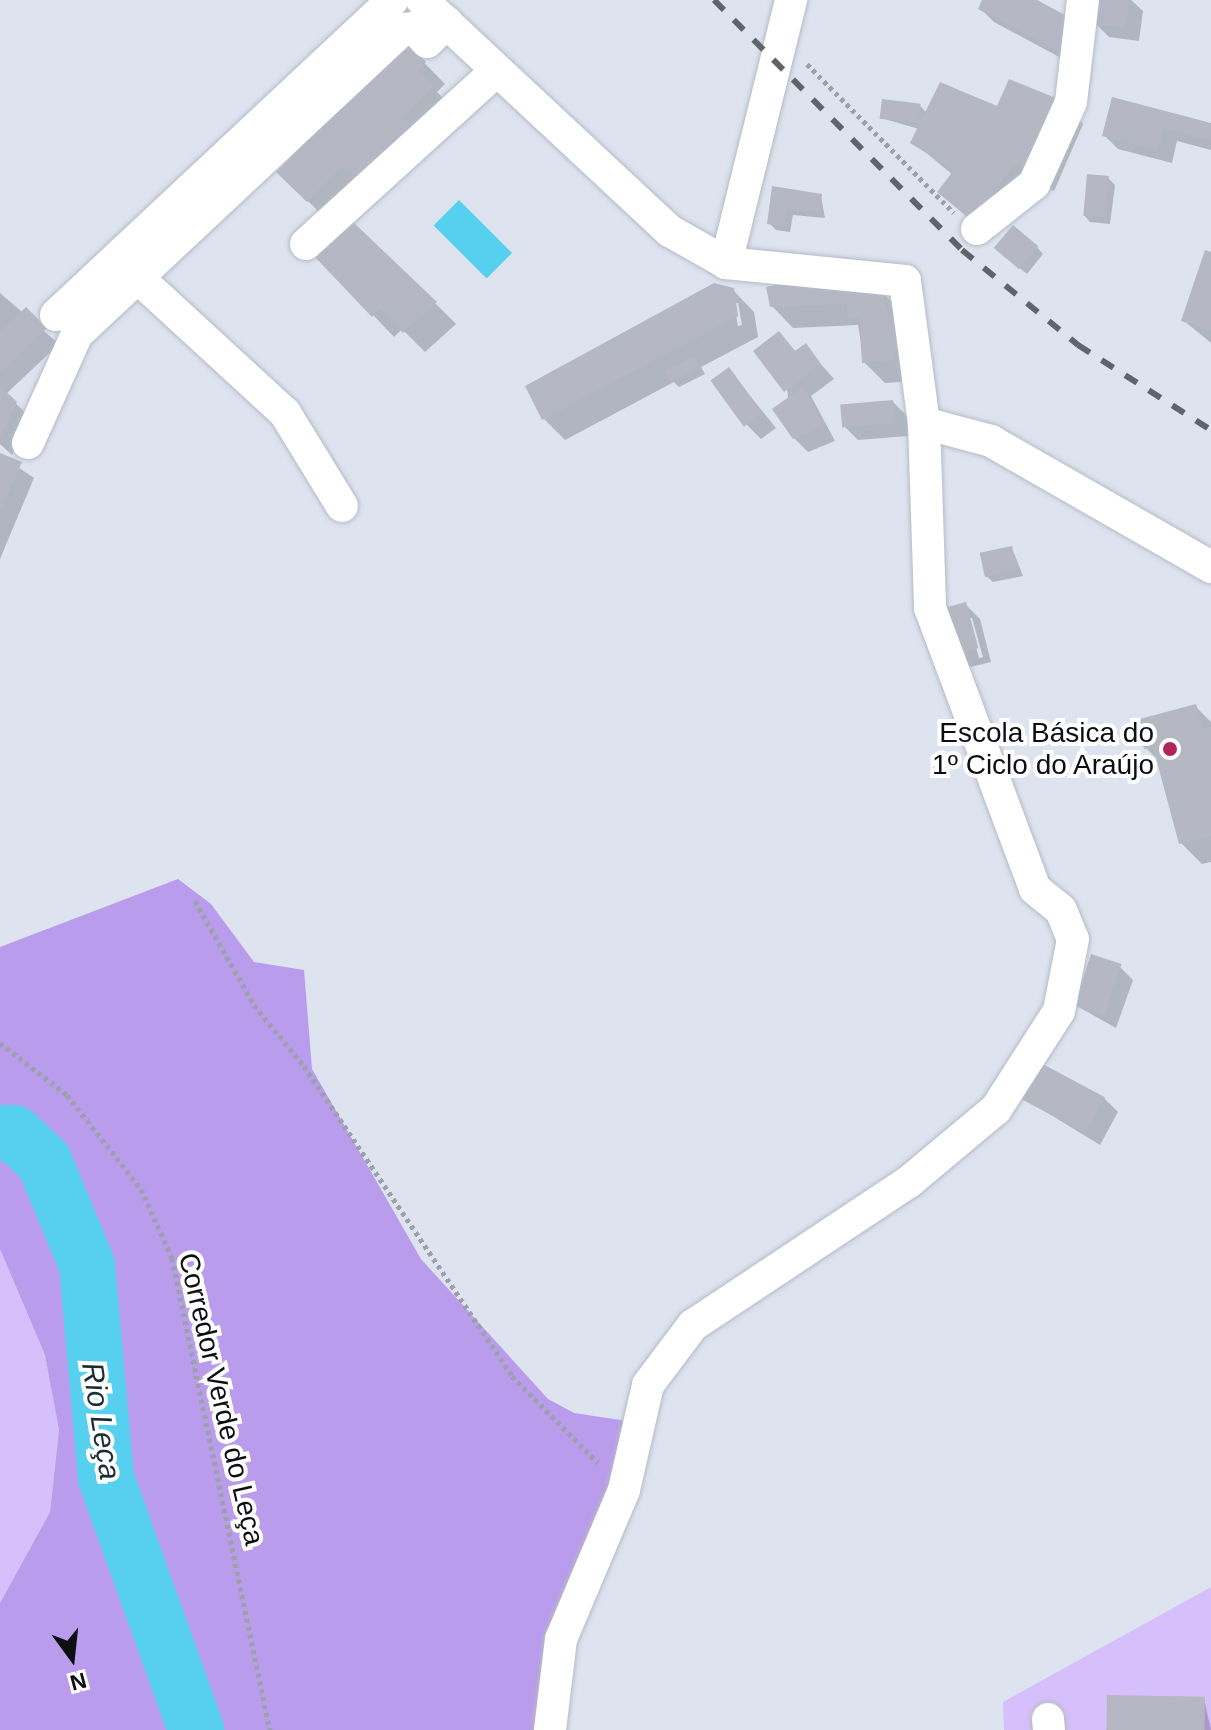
<!DOCTYPE html>
<html>
<head>
<meta charset="utf-8">
<style>
	body { margin:0 }
	#map { position:relative; width:1211px; height:1730px; overflow:hidden; background:#dde4ef; font-family:Helvetica,sans-serif }
	div>[style] { position:absolute }
	.green>* { inset:0; background:#d5c0fb }
	.forest>* { inset:0; background:#b99ceb }
	.water>* { inset:0; background:#57d0ef; transform-origin:0 0 }
	.shadow>* { inset:0; background:#0003 }
	.river>* { height:56px; margin:-28px; padding:0 28px; transform-origin:28px; border-radius:28px; background:#57d0ef }
	.building>* { inset:0; background:#b5b7c3; transform-origin:0 0 }
	.path>* { height:5px; margin-top:-2.5px; transform-origin:0; background:repeating-linear-gradient(90deg,#9ba0a9 0 4px,transparent 0 8px) }
	.roads { filter:drop-shadow(0 0 2px #b4bbc6) drop-shadow(0 0 2px #b4bbc6) }
	.minor>* { height:32px; margin:-16px; padding:0 16px; transform-origin:16px; border-radius:16px; background:#fff }
	.rail>* { height:6px; margin-top:-3px; transform-origin:0; background:repeating-linear-gradient(90deg,#60646a 0 14px,transparent 0 28px) }
	.dots>* { width:22px; height:22px; translate:-50% -50%; box-sizing:border-box; border:4px solid #fff; border-radius:50% }
	span { translate:-50% -50%; white-space:nowrap; text-align:center; line-height:1.15; -webkit-text-stroke:8px #fff; paint-order:stroke }
	.poi-label { font-size:28px; color:#0c0e12 }
	.right { translate:-100% -50%; text-align:right }
	.street-label { font-size:28px; color:#0c0e12 }
	.water-label { font-size:30px; color:#192e34; font-style:italic }
	.north { position:absolute; left:32px; top:1618px; width:80px; height:80px; -webkit-text-stroke:6px #fff; paint-order:stroke; rotate:165deg; font-size:22px; font-weight:700; line-height:32px; text-align:center; color:#0c0e12 }
	.north::after { content:''; display:block; margin:auto; width:28px; height:36px; background:#0c0e12; clip-path:polygon(50% 0,100% 100%,50% 72%,0 100%) }
</style>
</head>
<body>
<div id="map">
	<div class="green">
		<i style="clip-path:polygon(0 1249px,45px 1355px,59px 1430px,50px 1512px,0 1603px)"></i>
		<i style="clip-path:polygon(1211px 1587px,1211px 1730px,1004px 1730px,1003px 1702px)"></i>
	</div>
	<div class="forest">
		<i style="clip-path:polygon(178px 879px,211px 904px,254px 962px,304px 970px,312px 1069px,421px 1259px,548px 1399px,574px 1413px,627px 1421px,553px 1730px,0 1730px,0 1603px,50px 1512px,59px 1430px,45px 1355px,0 1249px,0 947px)"></i>
	</div>
	<div class="water">
		<i style="left:459px;top:200px;width:75px;height:36px;rotate:45deg"></i>
	</div>
	<div class="shadow">
		<i style="clip-path:polygon(984px 0,1032px 0,1076px 66px,994px 22px,980px 8px)"></i>
		<i style="clip-path:polygon(1098px 0,1131px 0,1143px 11px,1139px 41px,1109px 37px,1095px 23px)"></i>
		<i style="clip-path:polygon(405px 43px,445px 84px,437px 92px,453px 108px,329px 222px,279px 172px)"></i>
		<i style="clip-path:polygon(1113px 100px,1211px 125px,1211px 150px,1177px 141px,1172px 163px,1118px 149px,1104px 135px)"></i>
		<i style="clip-path:polygon(1062px 103px,1083px 124px,1054px 191px,1038px 184px,992px 239px,939px 192px,953px 175px,913px 142px,919px 129px,881px 118px,920px 106px,927px 113px)"></i>
		<i style="clip-path:polygon(1108px 178px,1115px 185px,1110px 224px,1090px 222px,1084px 215px)"></i>
		<i style="clip-path:polygon(773px 189px,821px 196px,825px 218px,793px 215px,790px 232px,776px 230px,769px 223px)"></i>
		<i style="clip-path:polygon(1037px 247px,1043px 254px,1027px 274px,1003px 255px)"></i>
		<i style="clip-path:polygon(1211px 254px,1211px 343px,1183px 320px)"></i>
		<i style="clip-path:polygon(317px 256px,435px 303px,456px 324px,425px 352px,402px 329px,394px 337px)"></i>
		<i style="clip-path:polygon(878px 288px,899px 309px,914px 381px,885px 383px,864px 362px,858px 325px,793px 328px,772px 306px)"></i>
		<i style="clip-path:polygon(evenodd,733px 290px,754px 312px,758px 337px,701px 367px,705px 374px,679px 387px,674px 382px,565px 440px,544px 419px,733px 290px,734px 303px,738px 303px,742px 325px,738px 326px,734px 303px)"></i>
		<i style="clip-path:polygon(0 293px,59px 344px,6px 394px,30px 417px,12px 455px,0 444px)"></i>
		<i style="clip-path:polygon(779px 334px,796px 352px,805px 346px,834px 379px,811px 396px,835px 441px,808px 452px,794px 438px)"></i>
		<i style="clip-path:polygon(729px 370px,776px 428px,761px 439px,747px 425px)"></i>
		<i style="clip-path:polygon(893px 402px,907px 416px,908px 436px,858px 440px,844px 426px)"></i>
		<i style="clip-path:polygon(0 455px,34px 478px,0 559px)"></i>
		<i style="clip-path:polygon(1012px 548px,1023px 576px,993px 582px,986px 576px)"></i>
		<i style="clip-path:polygon(evenodd,966px 605px,980px 619px,991px 662px,971px 667px,957px 653px,966px 605px,968px 618px,972px 618px,983px 657px,979px 658px,968px 618px)"></i>
		<i style="clip-path:polygon(1195px 706px,1211px 722px,1211px 862px,1202px 864px,1181px 843px,1159px 761px,1146px 748px)"></i>
		<i style="clip-path:polygon(1119px 966px,1133px 980px,1116px 1028px,1075px 1005px)"></i>
		<i style="clip-path:polygon(1020px 1096px,1104px 1098px,1118px 1112px,1100px 1145px)"></i>
		<i style="clip-path:polygon(1204px 1699px,1211px 1730px,1109px 1730px)"></i>
	</div>
	<div class="river">
		<i style="left:0;top:1133px;width:14px"></i>
		<i style="left:14px;top:1133px;width:41px;rotate:43deg"></i>
		<i style="left:44px;top:1161px;width:113px;rotate:67.5deg"></i>
		<i style="left:87px;top:1265px;width:214px;rotate:84.9deg"></i>
		<i style="left:106px;top:1478px;width:268px;rotate:70.3deg"></i>
	</div>
	<div class="building">
		<i style="clip-path:polygon(982px 0,1037px 0,1078px 22px,1062px 53px,978px 9px)"></i>
		<i style="clip-path:polygon(1096px 0,1129px 0,1126px 28px,1093px 24px)"></i>
		<i style="clip-path:polygon(405px 41px,426px 62px,417px 70px,434px 86px,403px 117px,409px 124px,355px 179px,342px 167px,307px 202px,276px 172px)"></i>
		<i style="clip-path:polygon(1009px 79px,1063px 101px,1033px 171px,1016px 164px,970px 219px,937px 192px,954px 170px,910px 143px,940px 82px,997px 106px)"></i>
		<i style="clip-path:polygon(1112px 97px,1211px 123px,1211px 141px,1164px 129px,1158px 150px,1102px 136px)"></i>
		<i style="left:882px;top:99px;width:39px;height:20px;rotate:7deg"></i>
		<i style="left:1087px;top:174px;width:22px;height:42px;rotate:5deg"></i>
		<i style="clip-path:polygon(772px 186px,822px 194px,819px 212px,787px 209px,784px 226px,767px 224px)"></i>
		<i style="clip-path:polygon(352px 221px,437px 302px,403px 333px,380px 309px,372px 317px,314px 256px)"></i>
		<i style="left:1013px;top:225px;width:33px;height:30px;rotate:40deg"></i>
		<i style="clip-path:polygon(1205px 250px,1211px 252px,1211px 331px,1181px 321px)"></i>
		<i style="clip-path:polygon(803px 279px,879px 286px,894px 327px,894px 360px,862px 363px,859px 317px,848px 319px,846px 304px,770px 307px,766px 287px)"></i>
		<i style="clip-path:polygon(714px 283px,734px 288px,738px 316px,542px 420px,525px 386px)"></i>
		<i style="clip-path:polygon(26px 307px,47px 328px,0 373px,0 332px)"></i>
		<i style="clip-path:polygon(779px 331px,795px 351px,806px 343px,821px 364px,784px 392px,753px 351px)"></i>
		<i style="left:694px;top:356px;width:13px;height:33px;rotate:63deg"></i>
		<i style="left:729px;top:367px;width:57px;height:23px;rotate:54deg"></i>
		<i style="clip-path:polygon(0 386px,17px 402px,0 437px)"></i>
		<i style="clip-path:polygon(804px 386px,823px 427px,793px 439px,772px 409px)"></i>
		<i style="left:893px;top:400px;width:23px;height:53px;rotate:85deg"></i>
		<i style="clip-path:polygon(0 453px,22px 462px,0 513px)"></i>
		<i style="left:1012px;top:546px;width:25px;height:33px;rotate:78deg"></i>
		<i style="left:966px;top:602px;width:48px;height:24px;rotate:75deg"></i>
		<i style="clip-path:polygon(1196px 704px,1203px 729px,1211px 727px,1211px 836px,1179px 844px,1153px 747px,1144px 749px,1136px 720px)"></i>
		<i style="left:1091px;top:954px;width:32px;height:54px;rotate:18deg"></i>
		<i style="left:1037px;top:1061px;width:77px;height:41px;rotate:28deg"></i>
		<i style="left:1107px;top:1695px;width:98px;height:35px;rotate:1deg"></i>
	</div>
	<div class="path">
		<i style="left:807px;top:64px;width:209px;rotate:45.4deg"></i>
		<i style="left:195px;top:901px;width:120px;rotate:60.4deg"></i>
		<i style="left:254px;top:1005px;width:79px;rotate:50.7deg"></i>
		<i style="left:304px;top:1066px;width:373px;rotate:56.1deg"></i>
		<i style="left:512px;top:1376px;width:122px;rotate:45.3deg"></i>
		<i style="left:0;top:1043px;width:85px;rotate:37.8deg"></i>
		<i style="left:67px;top:1095px;width:120px;rotate:51.8deg"></i>
		<i style="left:141px;top:1189px;width:76px;rotate:65.8deg"></i>
		<i style="left:172px;top:1258px;width:482px;rotate:78.3deg"></i>
	</div>
	<div class="roads">
		<div class="minor">
			<i style="left:422px;top:0;width:339px;rotate:43deg"></i>
			<i style="left:670px;top:231px;width:64px;rotate:29.7deg"></i>
			<i style="left:726px;top:263px;width:180px;rotate:5.7deg"></i>
			<i style="left:905px;top:281px;width:143px;rotate:82.4deg"></i>
			<i style="left:924px;top:423px;width:185px;rotate:88.1deg"></i>
			<i style="left:930px;top:608px;width:300px;rotate:69.5deg"></i>
			<i style="left:1035px;top:889px;width:33px;rotate:39deg"></i>
			<i style="left:1061px;top:910px;width:31px;rotate:68deg"></i>
			<i style="left:1073px;top:939px;width:73px;rotate:101deg"></i>
			<i style="left:1059px;top:1011px;width:117px;rotate:122.7deg"></i>
			<i style="left:996px;top:1109px;width:112px;rotate:140.1deg"></i>
			<i style="left:910px;top:1181px;width:260px;rotate:146.4deg"></i>
			<i style="left:693px;top:1325px;width:75px;rotate:126.9deg"></i>
			<i style="left:648px;top:1385px;width:108px;rotate:102.9deg"></i>
			<i style="left:624px;top:1490px;width:162px;rotate:112.9deg"></i>
			<i style="left:561px;top:1639px;width:92px;rotate:96.9deg"></i>
			<i style="left:977px;top:229px;width:73px;rotate:-38.3deg"></i>
			<i style="left:1034px;top:184px;width:90px;rotate:-65.7deg"></i>
			<i style="left:1071px;top:102px;width:103px;rotate:-83.3deg"></i>
			<i style="left:306px;top:244px;width:258px;rotate:-42.3deg"></i>
			<i style="left:726px;top:263px;width:271px;rotate:-76.1deg"></i>
			<i style="left:137px;top:277px;width:201px;rotate:42.6deg"></i>
			<i style="left:285px;top:413px;width:109px;rotate:58.5deg"></i>
			<i style="left:56px;top:315px;width:461px;rotate:-43.1deg"></i>
			<i style="left:924px;top:423px;width:69px;rotate:15deg"></i>
			<i style="left:991px;top:441px;width:254px;rotate:29.8deg"></i>
			<i style="left:28px;top:443px;width:120px;rotate:-65.8deg"></i>
			<i style="left:77px;top:334px;width:446px;rotate:-43.1deg"></i>
			<i style="left:403px;top:29px;width:11px;rotate:-5deg"></i>
			<i style="left:414px;top:28px;width:19px;rotate:47deg"></i>
			<i style="left:427px;top:42px;width:28px;rotate:-44deg"></i>
			<i style="left:1048px;top:1719px;width:11px;rotate:85deg"></i>
		</div>
	</div>
	<div class="rail">
		<i style="left:714px;top:0;width:352px;rotate:45.2deg"></i>
		<i style="left:962px;top:250px;width:150px;rotate:39.3deg"></i>
		<i style="left:1078px;top:345px;width:158px;rotate:32.6deg"></i>
	</div>
	<div class="dots">
		<i style="left:1170px;top:749px;background:#b2255c"></i>
	</div>
	<div class="poi-label">
		<span class="right" style="left:1154px;top:749px">Escola Básica do<br>1º Ciclo do Araújo</span>
	</div>
	<div class="street-label">
		<span style="left:221px;top:1399px;rotate:77deg">Corredor Verde do Leça</span>
	</div>
	<div class="water-label">
		<span style="left:101px;top:1421px;rotate:81deg">Rio Leça</span>
	</div>
	<div class="north">N</div>
</div>
</body>
</html>
